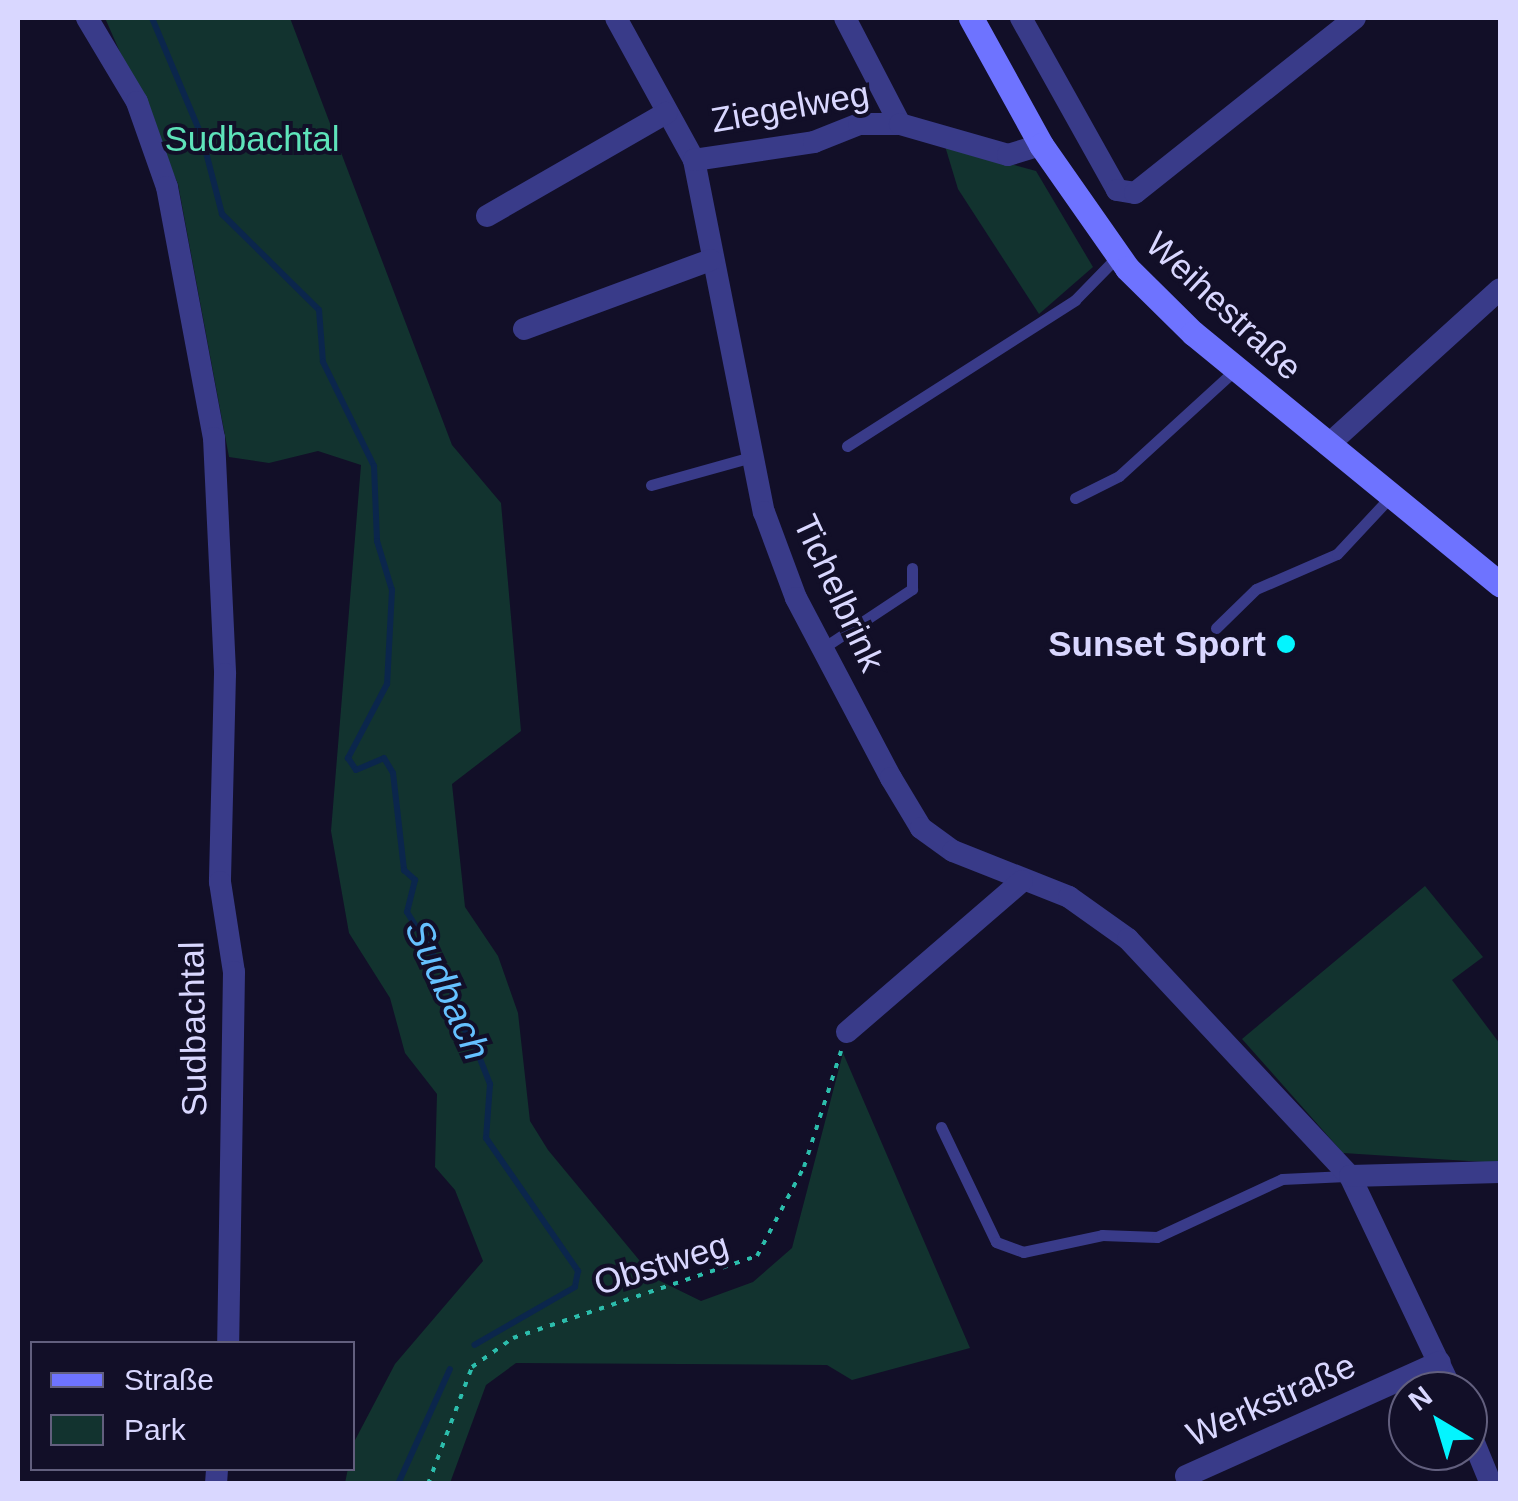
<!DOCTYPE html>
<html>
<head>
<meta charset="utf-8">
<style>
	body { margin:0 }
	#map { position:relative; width:1518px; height:1501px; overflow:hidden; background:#120f28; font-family:Helvetica,sans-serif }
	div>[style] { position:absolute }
	.green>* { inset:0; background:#12332f }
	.stream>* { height:6px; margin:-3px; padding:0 3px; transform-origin:3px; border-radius:3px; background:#0b264c }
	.path>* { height:4px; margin-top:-2px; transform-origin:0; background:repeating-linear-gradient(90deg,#2cbdac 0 5px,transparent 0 13px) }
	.service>* { height:11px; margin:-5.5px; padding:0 5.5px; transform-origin:5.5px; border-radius:5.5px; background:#393b89 }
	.minor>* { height:22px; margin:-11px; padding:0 11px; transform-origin:11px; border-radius:11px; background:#393b89 }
	.secondary>* { height:25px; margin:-12.5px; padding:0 12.5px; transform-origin:12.5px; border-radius:12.5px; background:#6e73ff }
	.dots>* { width:28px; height:28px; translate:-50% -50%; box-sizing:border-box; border:5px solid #120f28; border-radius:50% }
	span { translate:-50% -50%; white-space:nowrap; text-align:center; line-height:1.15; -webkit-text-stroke:8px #120f28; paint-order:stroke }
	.street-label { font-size:35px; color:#d9d7ff }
	.park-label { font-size:35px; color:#5ee3ba }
	.poi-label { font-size:35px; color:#d9d7ff; font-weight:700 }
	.right { translate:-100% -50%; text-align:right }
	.water-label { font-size:38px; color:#65c1ff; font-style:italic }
	.frame { position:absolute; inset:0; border:20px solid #d9d7ff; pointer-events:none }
	.legend { position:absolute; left:30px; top:1341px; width:325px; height:130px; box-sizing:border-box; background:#120f28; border:2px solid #625f7e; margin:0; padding:12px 18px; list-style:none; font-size:30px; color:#d9d7ff }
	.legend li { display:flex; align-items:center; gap:20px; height:50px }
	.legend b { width:50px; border:2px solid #625f7e }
	.north { position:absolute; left:1388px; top:1371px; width:100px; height:100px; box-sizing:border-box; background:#120f28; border:2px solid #625f7e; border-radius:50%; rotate:322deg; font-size:28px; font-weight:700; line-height:40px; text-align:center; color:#d9d7ff }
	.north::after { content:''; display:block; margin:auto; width:35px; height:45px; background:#03f5ff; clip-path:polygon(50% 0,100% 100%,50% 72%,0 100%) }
</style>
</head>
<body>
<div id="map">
	<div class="green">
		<i style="clip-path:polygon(105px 18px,290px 18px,452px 445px,501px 503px,521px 731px,452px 784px,465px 907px,498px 956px,518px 1013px,530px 1121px,548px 1150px,654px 1278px,701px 1301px,753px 1282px,792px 1248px,843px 1053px,970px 1348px,852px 1380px,827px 1365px,516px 1363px,486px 1385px,450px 1483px,345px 1483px,353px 1444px,395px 1364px,483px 1261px,455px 1190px,435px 1167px,437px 1094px,405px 1053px,390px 998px,349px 933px,331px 831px,361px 465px,318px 451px,269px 463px,229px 457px,178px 184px)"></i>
		<i style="clip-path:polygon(945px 146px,1036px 171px,1093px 267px,1039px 314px,958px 189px)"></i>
		<i style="clip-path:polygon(1425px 886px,1483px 957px,1452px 980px,1500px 1044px,1500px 1163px,1343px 1153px,1242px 1039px)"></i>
	</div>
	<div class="stream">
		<i style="left:152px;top:18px;width:129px;rotate:67.2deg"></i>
		<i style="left:202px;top:137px;width:80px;rotate:75.4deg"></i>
		<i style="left:222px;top:214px;width:136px;rotate:44.7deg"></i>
		<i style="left:319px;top:310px;width:52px;rotate:85.6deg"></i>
		<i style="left:323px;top:362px;width:116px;rotate:63.9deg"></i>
		<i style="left:374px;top:466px;width:75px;rotate:87.7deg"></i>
		<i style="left:377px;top:541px;width:51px;rotate:73deg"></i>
		<i style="left:392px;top:590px;width:94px;rotate:93deg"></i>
		<i style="left:387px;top:684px;width:84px;rotate:117.8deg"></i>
		<i style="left:348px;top:758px;width:14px;rotate:56deg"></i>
		<i style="left:356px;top:770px;width:30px;rotate:-23deg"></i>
		<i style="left:384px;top:758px;width:17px;rotate:59deg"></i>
		<i style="left:393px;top:773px;width:98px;rotate:83.5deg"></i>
		<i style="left:404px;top:870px;width:15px;rotate:42deg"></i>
		<i style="left:415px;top:880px;width:33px;rotate:104deg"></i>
		<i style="left:407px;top:912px;width:86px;rotate:58.3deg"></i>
		<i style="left:452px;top:985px;width:34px;rotate:88deg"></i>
		<i style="left:453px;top:1019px;width:25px;rotate:43deg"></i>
		<i style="left:471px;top:1036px;width:52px;rotate:68.4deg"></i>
		<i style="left:490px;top:1084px;width:54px;rotate:94.2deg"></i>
		<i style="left:486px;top:1138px;width:162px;rotate:55.3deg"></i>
		<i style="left:578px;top:1271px;width:16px;rotate:101deg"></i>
		<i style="left:575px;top:1287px;width:116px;rotate:150.1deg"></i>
		<i style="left:398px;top:1484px;width:126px;rotate:-65.7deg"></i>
	</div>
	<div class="path">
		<i style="left:428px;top:1484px;width:125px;rotate:-69.4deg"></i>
		<i style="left:472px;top:1367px;width:50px;rotate:-35.3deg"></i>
		<i style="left:513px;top:1338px;width:257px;rotate:-18.6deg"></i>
		<i style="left:757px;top:1256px;width:101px;rotate:-62.2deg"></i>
		<i style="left:804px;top:1167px;width:122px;rotate:-72.3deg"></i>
	</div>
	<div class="service">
		<i style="left:847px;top:446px;width:271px;rotate:-32.6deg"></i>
		<i style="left:1075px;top:300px;width:62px;rotate:-45.7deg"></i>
		<i style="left:651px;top:485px;width:101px;rotate:-15.6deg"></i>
		<i style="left:1075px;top:498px;width:49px;rotate:-26.6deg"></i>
		<i style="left:1119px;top:476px;width:159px;rotate:-42.4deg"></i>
		<i style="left:1216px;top:628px;width:56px;rotate:-44.3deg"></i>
		<i style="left:1256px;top:589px;width:88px;rotate:-23.4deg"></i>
		<i style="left:1337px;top:554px;width:79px;rotate:-47deg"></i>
		<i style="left:823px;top:648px;width:107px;rotate:-33.5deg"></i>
		<i style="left:912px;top:589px;width:21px;rotate:-90deg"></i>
		<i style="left:941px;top:1127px;width:127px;rotate:64.4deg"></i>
		<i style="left:996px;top:1242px;width:29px;rotate:20deg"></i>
		<i style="left:1023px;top:1252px;width:81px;rotate:-12.1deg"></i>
		<i style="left:1102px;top:1235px;width:55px;rotate:2.1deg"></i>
		<i style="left:1157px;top:1237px;width:138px;rotate:-24.9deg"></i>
		<i style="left:1282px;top:1179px;width:64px;rotate:-2.7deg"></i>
	</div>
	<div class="minor">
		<i style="left:87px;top:18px;width:98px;rotate:59.2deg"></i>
		<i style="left:137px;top:102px;width:90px;rotate:70.6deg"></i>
		<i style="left:167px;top:187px;width:255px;rotate:79.4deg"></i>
		<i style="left:214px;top:438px;width:236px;rotate:87.3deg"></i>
		<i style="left:225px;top:674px;width:208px;rotate:91.4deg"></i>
		<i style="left:220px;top:882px;width:91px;rotate:81.2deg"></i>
		<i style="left:234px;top:972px;width:372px;rotate:90.9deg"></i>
		<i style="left:616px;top:18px;width:162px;rotate:61.2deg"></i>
		<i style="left:694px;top:160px;width:359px;rotate:78.8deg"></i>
		<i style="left:764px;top:512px;width:92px;rotate:69.6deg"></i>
		<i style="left:796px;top:598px;width:204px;rotate:62.2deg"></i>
		<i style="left:891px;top:778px;width:58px;rotate:59deg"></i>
		<i style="left:921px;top:828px;width:39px;rotate:36deg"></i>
		<i style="left:953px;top:851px;width:125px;rotate:21.6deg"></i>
		<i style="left:1069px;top:897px;width:72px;rotate:35.4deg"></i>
		<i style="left:1128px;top:939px;width:325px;rotate:46.9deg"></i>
		<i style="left:1350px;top:1176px;width:238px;rotate:64.6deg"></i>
		<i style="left:845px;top:18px;width:119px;rotate:62.6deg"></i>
		<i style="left:1021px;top:18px;width:197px;rotate:60.8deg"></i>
		<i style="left:1117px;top:190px;width:18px;rotate:9deg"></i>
		<i style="left:1135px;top:193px;width:281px;rotate:-38.5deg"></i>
		<i style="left:694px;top:160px;width:121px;rotate:-8.5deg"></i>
		<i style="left:814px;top:142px;width:48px;rotate:-21.8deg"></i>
		<i style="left:859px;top:124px;width:41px"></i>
		<i style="left:900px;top:124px;width:112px;rotate:16deg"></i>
		<i style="left:1008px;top:155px;width:34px;rotate:-17deg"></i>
		<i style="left:487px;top:216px;width:207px;rotate:-29.9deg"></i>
		<i style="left:524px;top:329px;width:199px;rotate:-20.3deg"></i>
		<i style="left:1328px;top:445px;width:232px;rotate:-42.2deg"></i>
		<i style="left:847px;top:1032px;width:231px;rotate:-40.8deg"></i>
		<i style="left:1350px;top:1176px;width:150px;rotate:-1.5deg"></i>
		<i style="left:1468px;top:1428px;width:61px;rotate:67.7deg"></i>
		<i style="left:1186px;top:1476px;width:278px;rotate:-24.2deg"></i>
		<i style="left:216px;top:1484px;width:16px;rotate:-86deg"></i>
	</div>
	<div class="secondary">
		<i style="left:971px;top:18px;width:145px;rotate:61.1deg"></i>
		<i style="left:1041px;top:145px;width:150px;rotate:55deg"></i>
		<i style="left:1127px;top:268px;width:93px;rotate:44.6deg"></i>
		<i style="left:1193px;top:333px;width:397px;rotate:39.3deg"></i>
	</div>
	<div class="dots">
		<i style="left:1286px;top:644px;background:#03f5ff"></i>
	</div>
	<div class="street-label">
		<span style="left:790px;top:107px;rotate:-10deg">Ziegelweg</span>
		<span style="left:1224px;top:306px;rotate:43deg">Weihestraße</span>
		<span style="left:839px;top:593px;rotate:65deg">Tichelbrink</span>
		<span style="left:193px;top:1029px;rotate:-91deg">Sudbachtal</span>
		<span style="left:661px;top:1264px;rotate:-17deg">Obstweg</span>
		<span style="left:1271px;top:1400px;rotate:-24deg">Werkstraße</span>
	</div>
	<div class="park-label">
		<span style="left:252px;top:139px">Sudbachtal</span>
	</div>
	<div class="poi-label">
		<span class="right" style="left:1266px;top:644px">Sunset Sport</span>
	</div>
	<div class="water-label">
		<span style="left:447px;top:990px;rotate:65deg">Sudbach</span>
	</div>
	<div class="frame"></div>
	<ul class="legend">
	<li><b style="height:12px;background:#6e73ff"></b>Straße</li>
	<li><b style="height:28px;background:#12332f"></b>Park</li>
	</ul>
	<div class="north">N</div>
</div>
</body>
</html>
